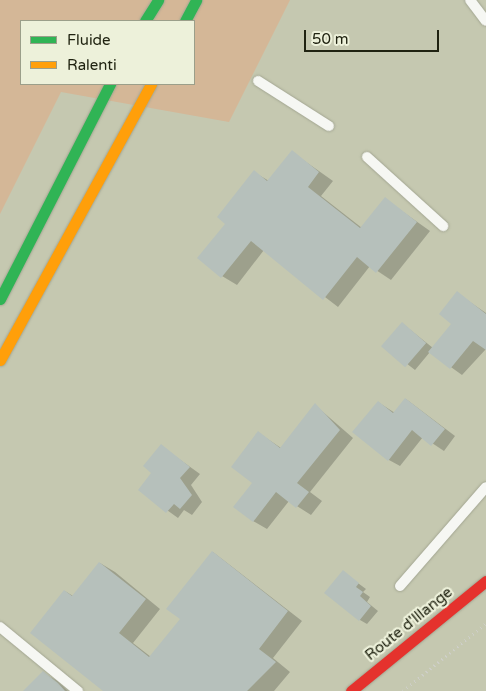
<!DOCTYPE html>
<html>
<head>
<meta charset="utf-8">
<style>
	body { margin:0 }
	#map { position:relative; width:486px; height:691px; overflow:hidden; background:#c5c8b0; font-family:"Varela Round",sans-serif }
	div>[style] { position:absolute }
	.green>* { inset:0; background:#d4b797 }
	.shadow>* { inset:0; background:#0003 }
	.building>* { inset:0; background:#b6c0bb; transform-origin:0 0 }
	.path>* { height:3px; margin-top:-1.5px; transform-origin:0; background:repeating-linear-gradient(90deg,#cecfc8 0 1px,transparent 0 5px) }
	.roads { filter:drop-shadow(0 0 1px #a3a692) drop-shadow(0 0 1px #a3a692) }
	.lane>* { height:10px; margin:-5px; padding:0 5px; transform-origin:5px; border-radius:5px; background:#f6f7f3 }
	.fast>* { height:11px; margin:-5.5px; padding:0 5.5px; transform-origin:5.5px; border-radius:5.5px; background:#30b455 }
	.slow>* { height:11px; margin:-5.5px; padding:0 5.5px; transform-origin:5.5px; border-radius:5.5px; background:#ff9f0a }
	.jam>* { height:11px; margin:-5.5px; padding:0 5.5px; transform-origin:5.5px; border-radius:5.5px; background:#e5322d }
	span { translate:-50% -50%; white-space:nowrap; text-align:center; line-height:1.15; -webkit-text-stroke:4.5px #edf1da; paint-order:stroke }
	.street-label { font-size:15px; color:#202311 }
	.legend { position:absolute; left:20px; top:20px; width:175px; height:65px; box-sizing:border-box; background:#edf1da; border:1px solid #9b9f8a; margin:0; padding:6px 9px; list-style:none; font-size:15px; color:#202311 }
	.legend li { display:flex; align-items:center; gap:10px; height:25px }
	.legend b { width:25px; border:1px solid #9b9f8a }
	.scale { position:absolute; left:304px; top:30px; width:135px; height:22px; box-sizing:border-box; border:2px solid #202311; border-top:0; padding-left:6px; font-size:15px; line-height:18px; white-space:nowrap; color:#202311; -webkit-text-stroke:4px #edf1da; paint-order:stroke }
</style>
</head>
<body>
<div id="map">
	<div class="green">
		<i style="clip-path:polygon(evenodd,0 0,290px 0,229px 122px,61px 92px,0 214px,0 0,21px 21px,194px 21px,194px 84px,21px 84px,21px 21px)"></i>
	</div>
	<div class="shadow">
		<i style="clip-path:polygon(292px 152px,333px 181px,321px 196px,362px 228px,385px 199px,430px 231px,391px 280px,370px 266px,338px 307px,264px 250px,237px 285px,222px 276px,226px 224px,254px 172px,269px 181px)"></i>
		<i style="clip-path:polygon(457px 293px,486px 313px,486px 349px,462px 375px,430px 352px,415px 370px,384px 346px,403px 324px,433px 348px,453px 324px)"></i>
		<i style="clip-path:polygon(406px 399px,455px 436px,444px 451px,423px 437px,400px 466px,389px 460px,378px 402px,395px 413px)"></i>
		<i style="clip-path:polygon(315px 405px,353px 438px,310px 492px,322px 501px,311px 515px,289px 501px,267px 529px,253px 521px,259px 433px,281px 448px)"></i>
		<i style="clip-path:polygon(161px 446px,200px 474px,191px 485px,202px 502px,192px 515px,184px 510px,178px 518px,139px 490px,153px 473px)"></i>
		<i style="clip-path:polygon(213px 552px,302px 621px,273px 658px,290px 672px,274px 691px,105px 691px,65px 591px,73px 596px,100px 563px,115px 572px,160px 609px,133px 643px,151px 657px,181px 619px)"></i>
		<i style="clip-path:polygon(343px 572px,366px 589px,363px 592px,370px 597px,367px 602px,378px 611px,367px 624px,360px 620px)"></i>
		<i style="clip-path:polygon(43px 673px,58px 681px,68px 691px,25px 691px)"></i>
	</div>
	<div class="building">
		<i style="clip-path:polygon(292px 150px,319px 172px,308px 187px,360px 228px,385px 197px,417px 222px,376px 273px,357px 257px,323px 300px,251px 241px,221px 278px,197px 258px,225px 224px,217px 217px,254px 170px,267px 181px)"></i>
		<i style="clip-path:polygon(457px 291px,486px 314px,486px 350px,473px 341px,450px 369px,428px 352px,451px 324px,439px 314px)"></i>
		<i style="left:402px;top:322px;width:32px;height:32px;rotate:41deg"></i>
		<i style="clip-path:polygon(405px 398px,445px 429px,431px 446px,412px 430px,388px 461px,352px 432px,378px 401px,393px 413px)"></i>
		<i style="clip-path:polygon(315px 403px,340px 430px,297px 483px,309px 492px,296px 508px,276px 492px,253px 522px,233px 507px,252px 483px,231px 467px,258px 431px,280px 448px)"></i>
		<i style="clip-path:polygon(161px 444px,190px 467px,180px 478px,192px 495px,180px 509px,174px 504px,166px 513px,138px 490px,151px 473px,143px 466px)"></i>
		<i style="clip-path:polygon(212px 551px,288px 611px,259px 649px,276px 662px,247px 691px,103px 691px,30px 633px,64px 590px,72px 596px,99px 562px,146px 599px,119px 633px,149px 657px,180px 619px,166px 609px)"></i>
		<i style="clip-path:polygon(343px 570px,359px 583px,356px 587px,363px 592px,360px 596px,371px 606px,359px 621px,324px 593px)"></i>
		<i style="clip-path:polygon(43px 671px,58px 683px,65px 691px,23px 691px)"></i>
	</div>
	<div class="path">
		<i style="left:403px;top:691px;width:107px;rotate:-39.3deg"></i>
	</div>
	<div class="roads">
		<div class="lane">
			<i style="left:470px;top:0;width:26px;rotate:53deg"></i>
			<i style="left:258px;top:81px;width:84px;rotate:32.4deg"></i>
			<i style="left:367px;top:157px;width:103px;rotate:42.2deg"></i>
			<i style="left:400px;top:586px;width:131px;rotate:-49deg"></i>
			<i style="left:0;top:627px;width:101px;rotate:39.4deg"></i>
		</div>
		<div class="fast">
			<i style="left:145px;top:21px;width:25px;rotate:-58deg"></i>
			<i style="left:185px;top:21px;width:24px;rotate:-62deg"></i>
			<i style="left:0;top:299px;width:242px;rotate:-62.9deg"></i>
		</div>
		<div class="slow">
			<i style="left:0;top:360px;width:315px;rotate:-61.3deg"></i>
		</div>
		<div class="jam">
			<i style="left:351px;top:691px;width:174px;rotate:-39.2deg"></i>
		</div>
	</div>
	<div class="street-label">
		<span style="left:409px;top:624px;rotate:-39deg">Route d'Illange</span>
	</div>
	<ul class="legend">
	<li><b style="height:6px;background:#30b455"></b>Fluide</li>
	<li><b style="height:6px;background:#ff9f0a"></b>Ralenti</li>
	</ul>
	<div class="scale">50 m</div>
</div>
</body>
</html>
